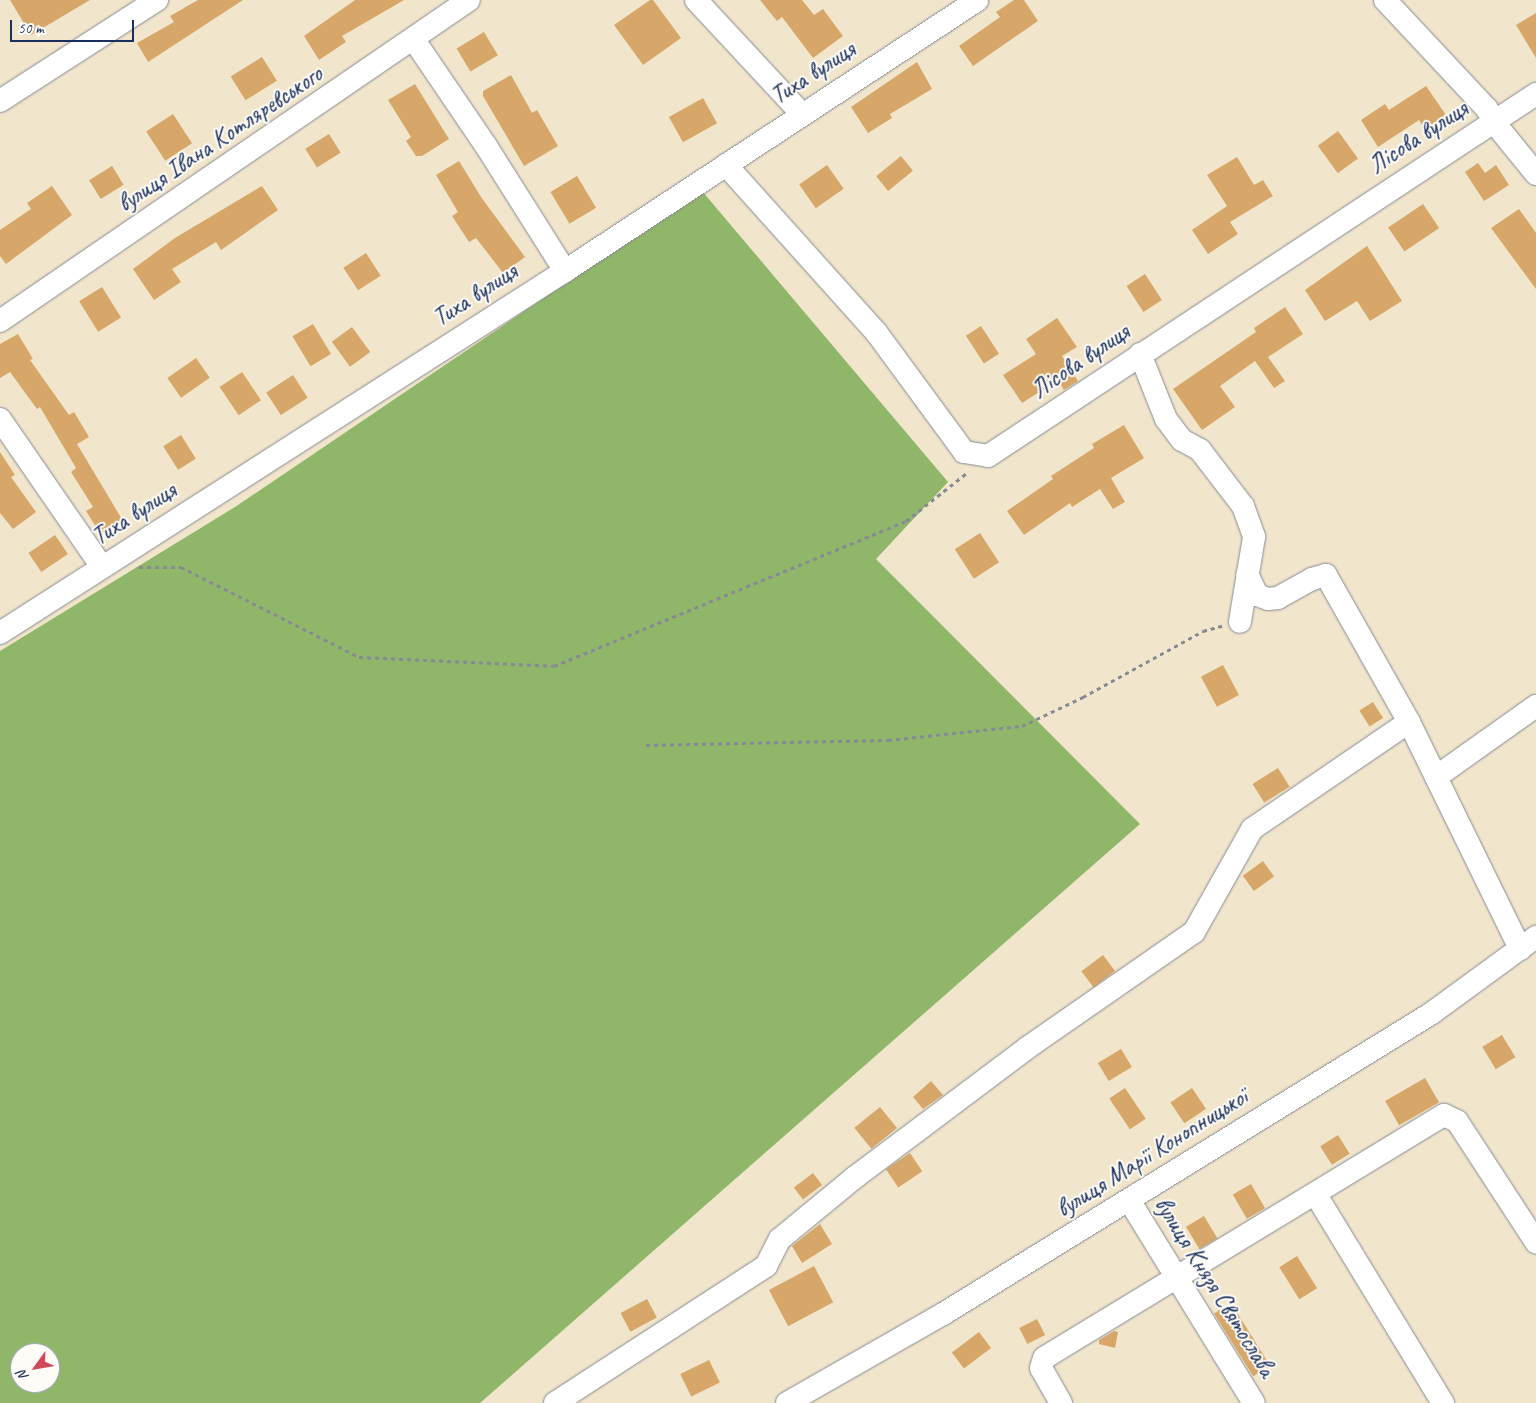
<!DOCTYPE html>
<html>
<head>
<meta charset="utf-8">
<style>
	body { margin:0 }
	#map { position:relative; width:1536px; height:1403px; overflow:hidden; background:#f1e6cc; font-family:Caveat,sans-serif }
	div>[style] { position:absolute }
	.forest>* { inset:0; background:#90b66a }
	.building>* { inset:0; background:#d6a768; transform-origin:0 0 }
	.path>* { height:3px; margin-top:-1.5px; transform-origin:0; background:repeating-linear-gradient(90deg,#868a95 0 4px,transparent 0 8px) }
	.roads { filter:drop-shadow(0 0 1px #868a95) drop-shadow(0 0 1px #868a95) }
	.minor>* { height:22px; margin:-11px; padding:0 11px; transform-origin:11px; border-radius:11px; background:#fff }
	span { translate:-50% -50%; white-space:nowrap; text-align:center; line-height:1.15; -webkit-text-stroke:4px #fdfcf7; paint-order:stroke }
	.street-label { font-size:25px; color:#1b2f5e }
	.north { position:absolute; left:10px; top:1343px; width:50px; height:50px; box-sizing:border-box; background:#fdfcf7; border:1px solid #a3aaba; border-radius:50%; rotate:238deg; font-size:14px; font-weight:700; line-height:20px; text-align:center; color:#1b2f5e }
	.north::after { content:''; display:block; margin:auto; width:18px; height:22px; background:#d1495b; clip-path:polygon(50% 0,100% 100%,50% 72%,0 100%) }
	.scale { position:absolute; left:10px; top:20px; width:124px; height:22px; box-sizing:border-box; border:2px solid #1b2f5e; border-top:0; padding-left:6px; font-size:15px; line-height:18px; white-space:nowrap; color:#1b2f5e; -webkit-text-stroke:4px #fdfcf7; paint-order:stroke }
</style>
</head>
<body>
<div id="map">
	<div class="forest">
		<i style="clip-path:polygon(evenodd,702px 191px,948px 482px,876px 559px,1140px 824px,480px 1403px,0 1403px,0 651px,235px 507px,702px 191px,20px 1353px,50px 1353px,50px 1383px,20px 1383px,20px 1353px)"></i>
	</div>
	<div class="building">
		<i style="clip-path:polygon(10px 0,90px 0,31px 35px)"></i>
		<i style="clip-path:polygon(198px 0,243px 0,148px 62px,137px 43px,174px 22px,170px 16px)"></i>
		<i style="clip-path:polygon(355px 0,404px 0,342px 36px,346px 42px,319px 60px,304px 36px)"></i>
		<i style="clip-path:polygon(650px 0,653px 0,681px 38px,643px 65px,614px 25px)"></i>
		<i style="clip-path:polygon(760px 0,802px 0,814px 15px,823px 9px,843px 36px,813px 58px,782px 17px,777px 21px)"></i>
		<i style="clip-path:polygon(1014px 0,1024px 0,1038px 21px,973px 66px,959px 46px,1000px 17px,996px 12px)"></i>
		<i style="clip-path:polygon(1536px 13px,1536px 58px,1516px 25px)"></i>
		<i style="left:484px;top:32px;width:27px;height:32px;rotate:59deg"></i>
		<i style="left:262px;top:57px;width:28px;height:37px;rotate:58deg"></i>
		<i style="clip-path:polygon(917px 62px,932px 89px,890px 114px,892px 118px,868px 133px,851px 107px)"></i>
		<i style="clip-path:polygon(511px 75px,532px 113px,537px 110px,558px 146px,524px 166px,483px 96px,483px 91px)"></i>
		<i style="clip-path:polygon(415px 84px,449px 139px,422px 156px,416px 156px,406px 141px,411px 137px,388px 100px)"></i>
		<i style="clip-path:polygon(1426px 86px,1446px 115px,1425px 129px,1419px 120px,1378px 147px,1361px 120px,1385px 104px,1389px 110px)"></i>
		<i style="left:703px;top:98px;width:29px;height:39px;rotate:61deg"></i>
		<i style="left:173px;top:114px;width:35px;height:32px;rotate:57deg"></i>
		<i style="left:1338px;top:131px;width:34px;height:25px;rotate:54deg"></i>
		<i style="left:329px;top:134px;width:22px;height:28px;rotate:58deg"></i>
		<i style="left:901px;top:156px;width:19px;height:32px;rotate:51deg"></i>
		<i style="clip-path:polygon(1237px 157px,1254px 185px,1263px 180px,1273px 196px,1230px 222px,1238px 234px,1208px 254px,1192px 230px,1227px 206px,1207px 175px)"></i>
		<i style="clip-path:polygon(459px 161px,481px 197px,525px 257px,503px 273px,476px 238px,469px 242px,452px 216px,458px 212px,436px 175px)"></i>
		<i style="clip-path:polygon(1478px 163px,1485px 173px,1496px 165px,1509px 185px,1484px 201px,1465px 172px)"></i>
		<i style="left:827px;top:165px;width:29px;height:34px;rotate:55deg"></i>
		<i style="left:112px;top:166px;width:22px;height:27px;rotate:58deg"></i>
		<i style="left:577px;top:176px;width:37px;height:31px;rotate:59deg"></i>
		<i style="clip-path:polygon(52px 186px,72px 215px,6px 264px,0 256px,0 230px,31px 209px,27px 203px)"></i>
		<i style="clip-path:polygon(262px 186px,278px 210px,221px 250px,216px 242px,172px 269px,181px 282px,154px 300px,133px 269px,175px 238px)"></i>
		<i style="left:1423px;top:204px;width:29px;height:42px;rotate:56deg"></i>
		<i style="clip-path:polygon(1519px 209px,1536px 233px,1536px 289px,1491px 228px)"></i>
		<i style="clip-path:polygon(1367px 246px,1402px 301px,1370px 321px,1357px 301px,1325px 321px,1305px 290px)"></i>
		<i style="left:366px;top:253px;width:27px;height:27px;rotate:57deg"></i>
		<i style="left:1145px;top:274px;width:31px;height:22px;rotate:57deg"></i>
		<i style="left:102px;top:287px;width:36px;height:27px;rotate:58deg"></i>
		<i style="clip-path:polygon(1285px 307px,1303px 334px,1268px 357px,1285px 381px,1274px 388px,1255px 361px,1220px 386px,1235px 407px,1202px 430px,1173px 389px,1256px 332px,1254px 328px)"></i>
		<i style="clip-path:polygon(1057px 318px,1077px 347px,1062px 356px,1078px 381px,1064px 390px,1058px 380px,1022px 403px,1003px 375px,1036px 354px,1026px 339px)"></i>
		<i style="left:313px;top:324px;width:35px;height:24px;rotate:59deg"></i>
		<i style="left:981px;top:326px;width:33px;height:18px;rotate:57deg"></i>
		<i style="left:352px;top:327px;width:31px;height:25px;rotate:54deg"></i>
		<i style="clip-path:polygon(18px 334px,33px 359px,30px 360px,69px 415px,74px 412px,89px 437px,77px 444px,123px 521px,101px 535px,86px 511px,93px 507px,71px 472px,76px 468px,40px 407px,37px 409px,10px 372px,0 378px,0 344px)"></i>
		<i style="left:196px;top:358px;width:24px;height:35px;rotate:55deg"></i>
		<i style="left:242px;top:372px;width:34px;height:27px;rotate:56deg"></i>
		<i style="left:293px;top:375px;width:27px;height:32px;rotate:57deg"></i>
		<i style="clip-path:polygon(1124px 425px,1144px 458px,1111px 478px,1125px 502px,1113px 509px,1100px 489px,1072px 507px,1070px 503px,1024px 535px,1007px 511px,1053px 479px,1051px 476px,1094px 448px,1092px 444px)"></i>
		<i style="left:181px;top:435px;width:28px;height:21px;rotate:58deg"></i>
		<i style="clip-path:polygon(0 452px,15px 475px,11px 477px,36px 512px,13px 529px,0 513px)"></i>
		<i style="left:980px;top:533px;width:35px;height:30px;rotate:57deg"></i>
		<i style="left:55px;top:535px;width:23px;height:32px;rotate:56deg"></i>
		<i style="left:1223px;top:665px;width:34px;height:25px;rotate:62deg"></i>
		<i style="left:1373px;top:702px;width:19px;height:16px;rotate:58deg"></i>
		<i style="left:1278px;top:768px;width:22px;height:30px;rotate:58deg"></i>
		<i style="left:1263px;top:861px;width:19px;height:25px;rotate:54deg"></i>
		<i style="left:1103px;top:955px;width:20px;height:27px;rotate:53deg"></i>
		<i style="left:1502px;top:1035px;width:26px;height:23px;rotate:59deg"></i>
		<i style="left:1121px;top:1049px;width:21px;height:27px;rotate:59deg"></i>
		<i style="left:1425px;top:1078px;width:28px;height:46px;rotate:60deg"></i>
		<i style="clip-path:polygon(931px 1081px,943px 1095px,923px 1109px,913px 1097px)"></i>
		<i style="left:1125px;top:1088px;width:37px;height:19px;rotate:56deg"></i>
		<i style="left:1192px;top:1088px;width:25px;height:26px;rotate:56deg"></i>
		<i style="left:880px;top:1107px;width:27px;height:33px;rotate:51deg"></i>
		<i style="left:1338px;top:1135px;width:22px;height:21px;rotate:58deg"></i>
		<i style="left:910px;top:1153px;width:22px;height:29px;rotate:56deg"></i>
		<i style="left:813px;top:1173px;width:15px;height:24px;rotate:53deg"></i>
		<i style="left:1251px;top:1184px;width:28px;height:21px;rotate:60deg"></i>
		<i style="left:1204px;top:1216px;width:26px;height:21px;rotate:59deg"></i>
		<i style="clip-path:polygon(820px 1224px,832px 1244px,802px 1263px,792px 1246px)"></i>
		<i style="left:1297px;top:1256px;width:38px;height:21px;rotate:58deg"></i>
		<i style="left:814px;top:1266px;width:41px;height:51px;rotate:62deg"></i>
		<i style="left:647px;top:1299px;width:21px;height:30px;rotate:62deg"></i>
		<i style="left:1231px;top:1303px;width:74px;height:20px;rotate:58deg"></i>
		<i style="left:1037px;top:1319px;width:18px;height:20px;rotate:63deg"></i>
		<i style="clip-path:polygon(1114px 1331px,1118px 1332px,1115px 1348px,1099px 1344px,1099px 1340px)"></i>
		<i style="left:979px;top:1332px;width:20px;height:34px;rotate:53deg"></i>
		<i style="left:709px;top:1360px;width:25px;height:32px;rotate:64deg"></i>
	</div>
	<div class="path">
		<i style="left:139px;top:567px;width:42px"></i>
		<i style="left:181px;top:567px;width:199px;rotate:26.8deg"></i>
		<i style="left:359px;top:657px;width:195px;rotate:2.6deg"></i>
		<i style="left:554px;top:666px;width:381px;rotate:-22.4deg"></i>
		<i style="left:906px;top:521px;width:79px;rotate:-38.3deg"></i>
		<i style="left:646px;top:745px;width:242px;rotate:-1.2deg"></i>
		<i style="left:888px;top:740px;width:135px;rotate:-6deg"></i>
		<i style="left:1022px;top:726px;width:68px;rotate:-25.4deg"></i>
		<i style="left:1083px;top:697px;width:137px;rotate:-28.8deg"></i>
		<i style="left:1203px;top:631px;width:20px;rotate:-15deg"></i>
	</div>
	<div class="roads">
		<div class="minor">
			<i style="left:696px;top:0;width:154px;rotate:47.1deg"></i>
			<i style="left:1385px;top:0;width:149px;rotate:46.9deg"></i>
			<i style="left:1487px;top:109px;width:20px;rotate:60deg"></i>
			<i style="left:1497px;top:126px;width:62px;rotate:50.9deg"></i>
			<i style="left:414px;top:40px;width:128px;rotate:55.8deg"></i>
			<i style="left:486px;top:146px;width:148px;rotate:57.7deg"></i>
			<i style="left:0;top:101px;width:187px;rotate:-32.8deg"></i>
			<i style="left:726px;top:165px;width:224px;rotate:48.1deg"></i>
			<i style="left:876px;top:332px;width:149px;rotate:53.7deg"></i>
			<i style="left:964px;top:452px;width:24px;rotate:9deg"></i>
			<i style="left:988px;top:456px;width:657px;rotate:-33.45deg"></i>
			<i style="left:0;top:321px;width:568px;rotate:-34.39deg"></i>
			<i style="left:1140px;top:354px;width:70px;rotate:68.2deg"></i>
			<i style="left:1166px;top:419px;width:26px;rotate:53deg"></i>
			<i style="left:1182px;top:440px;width:21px;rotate:29deg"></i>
			<i style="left:1200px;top:450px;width:71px;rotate:52.5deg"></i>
			<i style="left:1243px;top:506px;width:33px;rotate:70deg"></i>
			<i style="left:1254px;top:537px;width:86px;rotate:99.4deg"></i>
			<i style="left:0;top:419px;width:180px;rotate:55.4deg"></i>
			<i style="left:0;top:633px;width:671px;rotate:-32.65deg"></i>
			<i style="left:565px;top:271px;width:493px;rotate:-33.3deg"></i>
			<i style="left:1409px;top:722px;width:253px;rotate:63.9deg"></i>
			<i style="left:1436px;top:777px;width:123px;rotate:-35.4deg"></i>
			<i style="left:1316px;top:1195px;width:244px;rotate:58.6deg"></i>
			<i style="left:1129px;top:1200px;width:238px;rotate:58.4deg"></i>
			<i style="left:555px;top:1403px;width:252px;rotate:-33deg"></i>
			<i style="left:766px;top:1266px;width:30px;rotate:-63deg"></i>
			<i style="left:780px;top:1239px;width:96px;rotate:-39.5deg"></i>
			<i style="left:854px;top:1178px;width:216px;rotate:-36.9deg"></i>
			<i style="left:1027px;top:1048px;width:203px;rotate:-34.8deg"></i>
			<i style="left:1194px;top:932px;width:118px;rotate:-60.6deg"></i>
			<i style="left:1252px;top:829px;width:190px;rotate:-34.3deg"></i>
			<i style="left:1409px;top:722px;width:169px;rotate:-119.5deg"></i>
			<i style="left:1326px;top:575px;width:15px;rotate:164deg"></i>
			<i style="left:1312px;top:579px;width:39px;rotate:151deg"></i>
			<i style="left:1278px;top:598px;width:10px;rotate:174deg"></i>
			<i style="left:1268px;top:599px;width:12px;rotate:-160deg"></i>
			<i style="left:1257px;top:595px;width:23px;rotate:-115deg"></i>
			<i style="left:787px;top:1403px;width:180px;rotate:-29.7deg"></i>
			<i style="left:943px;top:1314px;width:574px;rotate:-31.61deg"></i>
			<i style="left:1432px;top:1013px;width:129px;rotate:-36.2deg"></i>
			<i style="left:1061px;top:1403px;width:40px;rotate:-119.7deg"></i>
			<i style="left:1041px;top:1368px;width:10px;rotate:-73deg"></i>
			<i style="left:1044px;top:1358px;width:468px;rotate:-31.3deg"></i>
			<i style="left:1444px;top:1115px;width:14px;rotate:25deg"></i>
			<i style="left:1457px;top:1121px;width:145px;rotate:56.9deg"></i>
		</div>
	</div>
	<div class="street-label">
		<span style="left:813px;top:73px;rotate:-33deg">Тиха вулиця</span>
		<span style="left:1418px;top:137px;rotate:-33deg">Лісова вулиця</span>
		<span style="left:220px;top:139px;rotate:-34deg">вулиця Івана Котляревського</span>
		<span style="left:475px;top:295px;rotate:-33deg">Тиха вулиця</span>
		<span style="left:1080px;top:361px;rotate:-34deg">Лісова вулиця</span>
		<span style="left:134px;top:514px;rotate:-33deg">Тиха вулиця</span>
		<span style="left:1152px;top:1153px;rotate:-32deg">вулиця Марії Конопницької</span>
		<span style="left:1215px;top:1287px;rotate:58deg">вулиця Князя Святослава</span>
	</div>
	<div class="north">N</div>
	<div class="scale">50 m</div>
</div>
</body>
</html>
